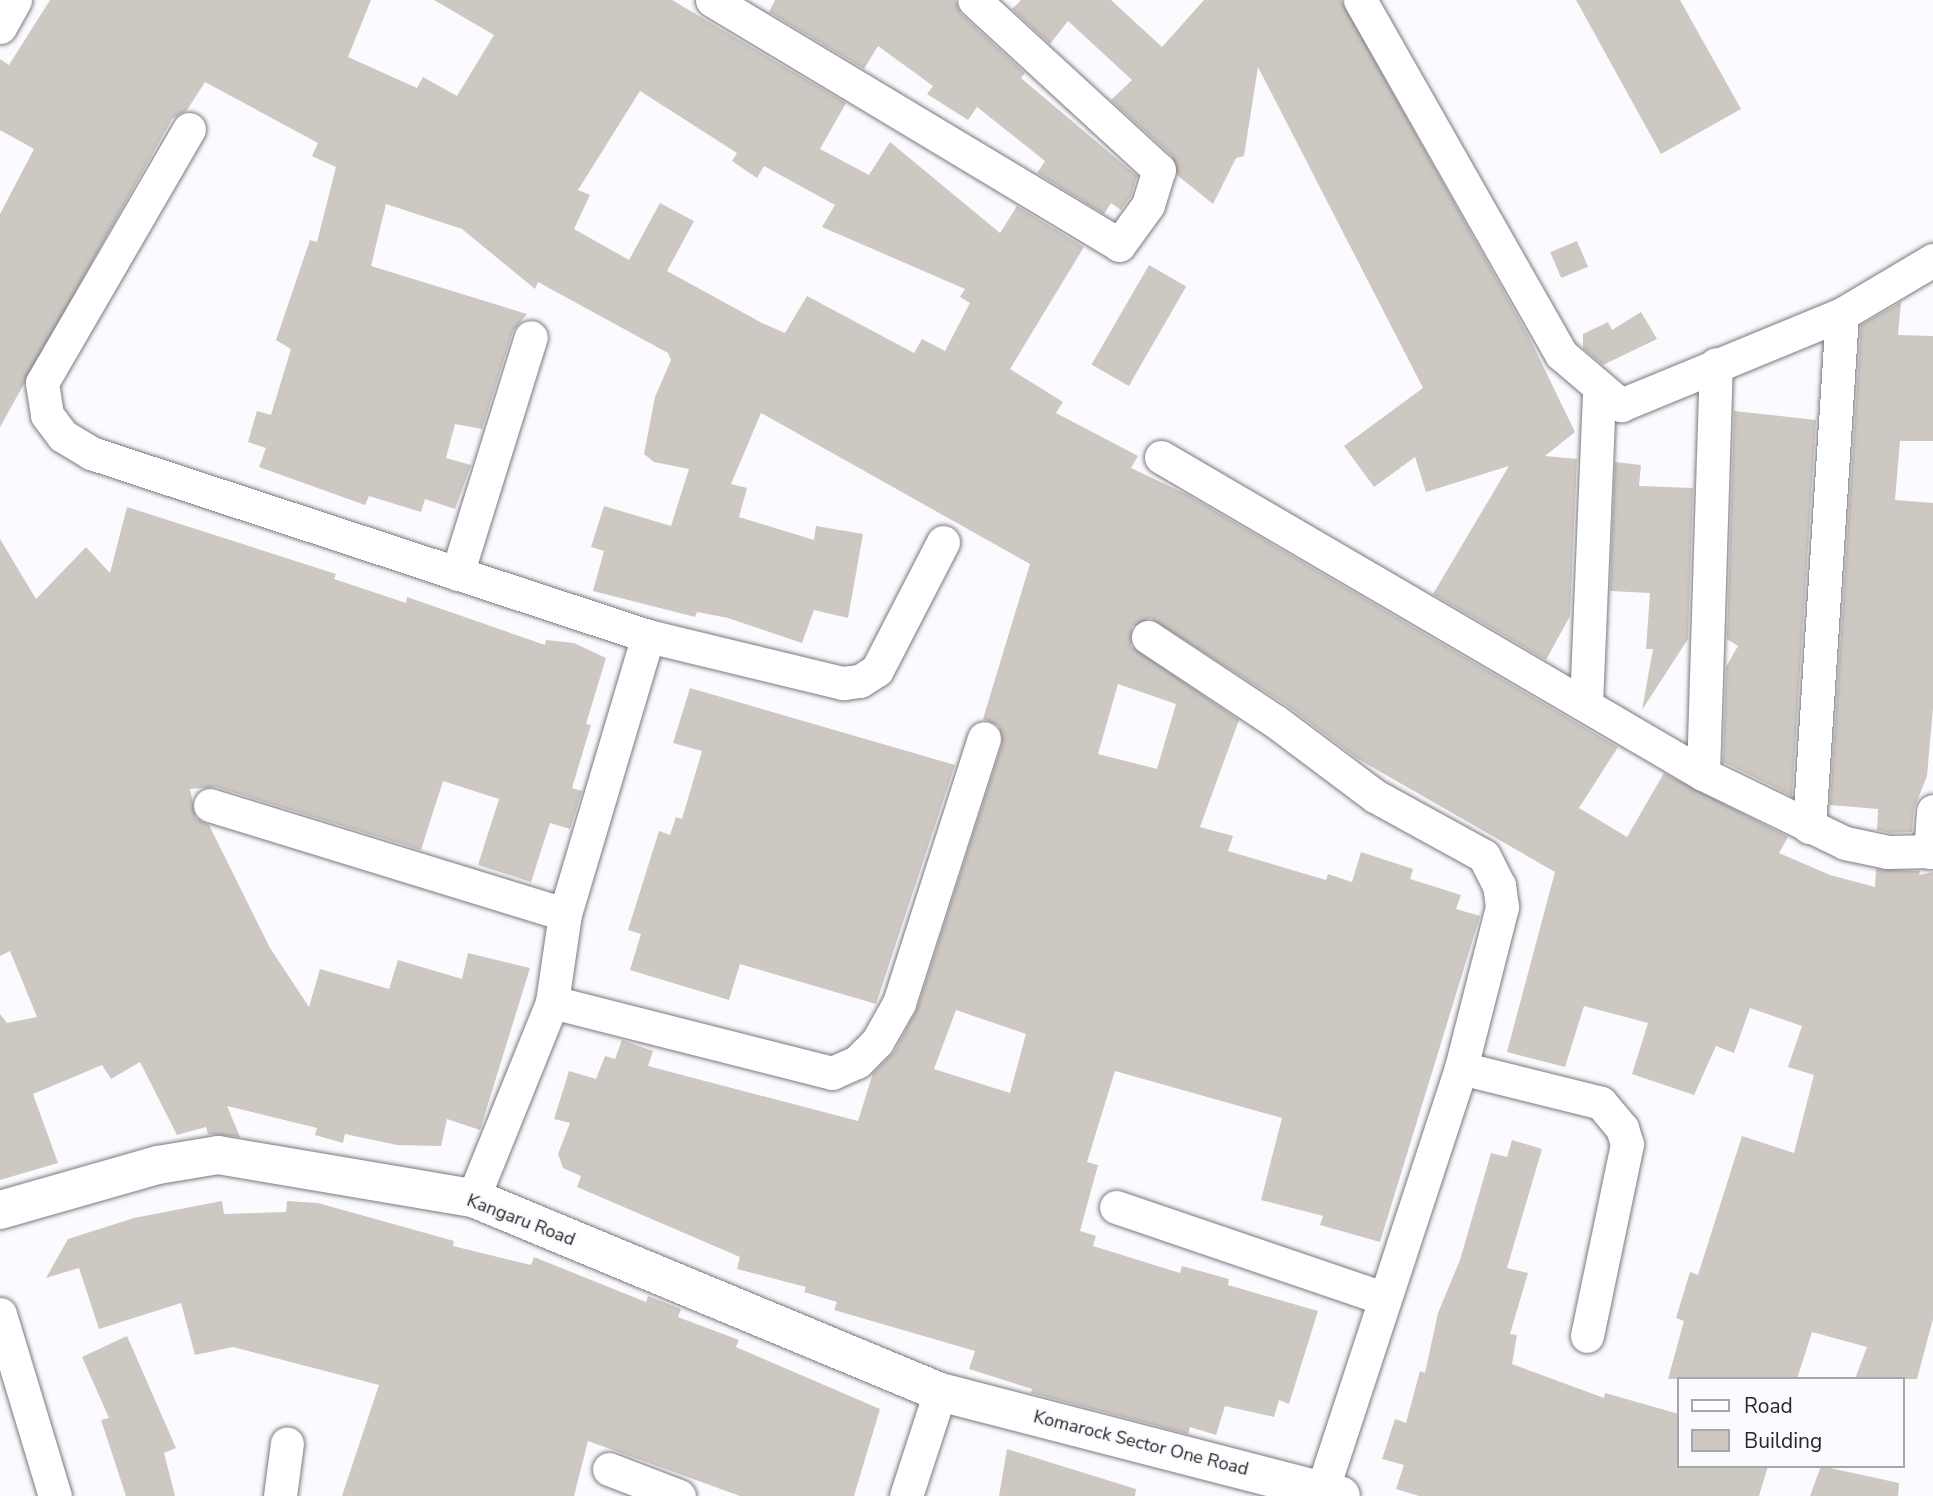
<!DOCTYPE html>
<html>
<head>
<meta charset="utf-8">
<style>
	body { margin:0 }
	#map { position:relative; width:1933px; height:1496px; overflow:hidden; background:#fbfafe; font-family:"Nunito Sans",sans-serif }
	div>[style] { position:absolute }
	.building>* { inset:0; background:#cec8c2; transform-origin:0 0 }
	.roads { filter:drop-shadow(0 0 2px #7a7980) drop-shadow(0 0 2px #7a7980) }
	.street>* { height:33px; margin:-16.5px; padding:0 16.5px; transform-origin:16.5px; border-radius:16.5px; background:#fff }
	.secondary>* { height:38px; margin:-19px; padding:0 19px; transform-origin:19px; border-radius:19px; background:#fff }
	span { translate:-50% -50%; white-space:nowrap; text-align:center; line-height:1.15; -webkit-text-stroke:5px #fbfafe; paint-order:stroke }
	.street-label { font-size:18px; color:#28282b }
	.legend { position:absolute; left:1677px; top:1377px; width:228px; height:91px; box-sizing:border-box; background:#fbfafe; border:2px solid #a7a6aa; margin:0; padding:9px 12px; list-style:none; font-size:21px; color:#28282b }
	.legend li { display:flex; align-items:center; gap:14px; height:35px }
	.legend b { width:35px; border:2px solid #a7a6aa }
</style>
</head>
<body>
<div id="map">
	<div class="building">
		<i style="clip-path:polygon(evenodd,50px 0,371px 0,348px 57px,417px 88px,423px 77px,457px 96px,494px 35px,434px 0,672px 0,846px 103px,820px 149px,869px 175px,890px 142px,1000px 233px,1017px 206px,1084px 247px,1010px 369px,1063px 402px,1056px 413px,1138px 456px,1131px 468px,1186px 494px,1618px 747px,1579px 808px,1627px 837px,1664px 773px,1788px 837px,1779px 853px,1830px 875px,1875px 887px,1876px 869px,1920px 871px,1919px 875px,1933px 872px,1933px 1319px,1917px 1379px,1855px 1379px,1867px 1347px,1812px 1332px,1797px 1379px,1668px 1379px,1684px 1321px,1676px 1318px,1690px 1272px,1698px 1275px,1742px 1136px,1794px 1153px,1814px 1075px,1788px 1067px,1802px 1026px,1750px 1008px,1734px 1053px,1716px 1046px,1694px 1095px,1632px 1074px,1648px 1023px,1584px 1006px,1565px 1067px,1507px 1052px,1555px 872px,1358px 759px,1286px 705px,1150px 618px,1132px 627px,1131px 646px,1239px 720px,1200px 827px,1233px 836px,1228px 851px,1326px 880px,1328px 874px,1352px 882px,1361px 852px,1413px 869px,1410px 879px,1461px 895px,1456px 909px,1480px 916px,1380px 1242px,1320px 1225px,1323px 1216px,1261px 1200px,1282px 1118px,1115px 1071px,1087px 1162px,1098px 1165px,1080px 1231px,1096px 1236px,1093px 1246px,1180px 1273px,1182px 1266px,1229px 1279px,1228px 1285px,1318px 1311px,1289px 1404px,1279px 1400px,1274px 1417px,1225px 1406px,1216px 1435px,1190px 1427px,1188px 1434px,1031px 1393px,1032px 1389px,969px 1369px,975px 1351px,834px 1310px,837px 1302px,804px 1292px,806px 1287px,737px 1269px,740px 1257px,577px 1187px,581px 1176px,563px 1168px,558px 1154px,570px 1123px,554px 1119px,569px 1071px,596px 1079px,605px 1056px,615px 1059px,622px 1040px,653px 1051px,648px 1066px,858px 1121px,873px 1073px,894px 1052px,917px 1009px,1002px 744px,999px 726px,983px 719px,1030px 564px,761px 413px,731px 484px,747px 488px,739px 517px,814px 540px,816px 526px,863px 534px,848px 618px,814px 610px,802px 643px,728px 618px,697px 612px,695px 617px,593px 591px,604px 551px,591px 547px,604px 506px,671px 526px,689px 469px,654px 462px,644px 454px,655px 397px,671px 360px,668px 353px,538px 282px,535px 289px,462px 229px,386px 204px,371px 266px,527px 314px,513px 331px,482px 429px,455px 424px,446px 458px,471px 465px,455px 509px,425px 499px,421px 512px,369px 496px,365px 505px,259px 467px,266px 448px,248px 442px,257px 411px,271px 415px,291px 349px,276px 340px,310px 240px,317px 242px,336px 167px,312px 156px,318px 143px,205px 82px,187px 110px,172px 119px,0 427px,0 214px,34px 149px,0 130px,0 59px,9px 65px,50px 0,640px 91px,737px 153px,732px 161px,757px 178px,764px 166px,835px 205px,822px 227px,965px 289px,960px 297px,970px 303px,945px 351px,922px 339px,914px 353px,807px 296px,785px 333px,762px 323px,667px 271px,694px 221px,660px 203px,629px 260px,574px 229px,590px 195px,578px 190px,640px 91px,50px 0,1118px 684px,1176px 704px,1157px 769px,1098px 754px,1118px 684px,50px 0,956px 1010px,1026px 1034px,1010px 1093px,934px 1069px,956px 1010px)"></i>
		<i style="clip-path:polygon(775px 0,955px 0,961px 14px,1025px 73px,1021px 78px,1137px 176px,1131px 196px,1121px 210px,1111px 203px,1104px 214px,1037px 173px,1045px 161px,977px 107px,968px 120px,927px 94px,933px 86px,878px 46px,864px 69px,769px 12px)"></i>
		<i style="clip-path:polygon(1021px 0,1111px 0,1162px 47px,1204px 0,1341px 0,1528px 335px,1575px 432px,1545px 456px,1577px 459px,1570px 616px,1546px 660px,1433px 594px,1509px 466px,1426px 492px,1415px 457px,1374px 487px,1344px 446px,1423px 388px,1258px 67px,1244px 156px,1236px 158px,1213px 204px,1177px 175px,1172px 156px,1111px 100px,1132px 80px,1068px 21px,1050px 44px,1012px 9px)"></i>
		<i style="clip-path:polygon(1576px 0,1680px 0,1741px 109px,1661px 154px)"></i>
		<i style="left:1577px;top:241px;width:28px;height:29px;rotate:67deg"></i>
		<i style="left:1149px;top:265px;width:43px;height:115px;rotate:30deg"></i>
		<i style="clip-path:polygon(1901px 302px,1898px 335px,1933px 336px,1933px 441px,1900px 441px,1895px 500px,1933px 503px,1933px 708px,1927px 776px,1914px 809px,1912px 832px,1890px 833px,1877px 830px,1878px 809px,1830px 805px,1861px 325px)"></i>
		<i style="clip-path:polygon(1641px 312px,1657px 339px,1603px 365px,1583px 348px,1583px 334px,1608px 322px,1612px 330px)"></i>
		<i style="clip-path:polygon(1734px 411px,1816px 420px,1792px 796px,1723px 762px,1726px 667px,1738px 646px,1727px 639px)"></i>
		<i style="clip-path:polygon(1615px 462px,1641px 465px,1639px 486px,1693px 488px,1688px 639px,1642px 710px,1653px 649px,1646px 649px,1650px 593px,1610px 591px)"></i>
		<i style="clip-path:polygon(127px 507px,336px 574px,334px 579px,406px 603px,407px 597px,545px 645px,546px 640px,574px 643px,606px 658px,586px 724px,591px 725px,572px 788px,582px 791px,570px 829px,550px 823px,531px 882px,478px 865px,499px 799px,443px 781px,421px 850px,216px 787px,190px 789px,196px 818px,209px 825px,270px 948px,309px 1007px,320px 969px,389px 989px,398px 960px,462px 979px,468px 953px,530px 968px,480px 1130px,447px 1119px,441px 1146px,397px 1145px,345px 1134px,343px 1143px,315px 1135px,317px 1128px,227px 1106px,240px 1137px,208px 1134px,206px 1127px,177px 1135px,140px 1062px,111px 1079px,102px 1065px,33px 1094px,58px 1163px,0 1180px,0 1014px,7px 1023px,37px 1017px,10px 951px,0 956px,0 539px,36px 599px,86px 547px,110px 573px)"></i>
		<i style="clip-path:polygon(690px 688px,955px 765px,876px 1004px,740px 964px,729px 1000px,630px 970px,641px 934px,628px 930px,659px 831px,670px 835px,676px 817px,682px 819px,702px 751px,673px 743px)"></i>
		<i style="clip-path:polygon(1512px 1140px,1542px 1149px,1507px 1268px,1528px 1273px,1510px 1334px,1517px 1335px,1512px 1364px,1604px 1398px,1605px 1393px,1679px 1414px,1679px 1466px,1768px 1466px,1759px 1496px,1419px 1496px,1396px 1489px,1404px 1465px,1382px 1459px,1395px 1419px,1406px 1423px,1420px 1371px,1425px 1373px,1438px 1313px,1460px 1260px,1491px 1153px,1507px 1157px)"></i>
		<i style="clip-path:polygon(222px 1201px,224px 1214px,286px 1212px,287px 1201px,318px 1203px,454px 1241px,453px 1246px,531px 1265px,534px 1257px,646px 1302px,648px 1296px,681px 1309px,678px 1317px,739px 1340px,736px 1347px,880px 1409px,854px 1496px,740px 1496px,588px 1441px,574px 1496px,342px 1496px,379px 1385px,233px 1347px,195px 1355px,181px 1303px,99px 1329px,79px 1268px,46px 1278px,68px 1239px,134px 1218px)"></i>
		<i style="clip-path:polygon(127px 1336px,176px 1448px,164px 1453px,175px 1496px,126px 1496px,101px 1420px,109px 1418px,82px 1357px)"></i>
		<i style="clip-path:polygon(1007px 1449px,1136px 1489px,1135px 1496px,999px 1496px)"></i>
		<i style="clip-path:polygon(1821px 1466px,1899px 1483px,1898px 1496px,1810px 1496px)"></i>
	</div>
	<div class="roads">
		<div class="street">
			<i style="left:712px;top:0;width:475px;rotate:31deg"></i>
			<i style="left:1119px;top:245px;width:49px;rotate:-54.1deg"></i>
			<i style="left:1148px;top:205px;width:37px;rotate:-73deg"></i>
			<i style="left:1159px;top:170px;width:251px;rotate:-137.4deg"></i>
			<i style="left:1360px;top:0;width:407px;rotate:60.4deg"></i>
			<i style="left:1561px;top:354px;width:79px;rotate:40.4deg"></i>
			<i style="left:1621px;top:405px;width:239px;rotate:-22.4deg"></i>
			<i style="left:1842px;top:314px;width:106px;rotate:-30.7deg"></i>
			<i style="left:0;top:27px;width:31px;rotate:-61deg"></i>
			<i style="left:189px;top:129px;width:293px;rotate:120.1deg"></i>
			<i style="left:42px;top:383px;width:32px;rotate:81deg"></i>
			<i style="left:47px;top:415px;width:26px;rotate:53deg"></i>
			<i style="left:63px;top:436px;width:33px;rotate:31deg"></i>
			<i style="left:91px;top:453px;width:586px;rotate:18.19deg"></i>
			<i style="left:648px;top:636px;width:201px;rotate:13.6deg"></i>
			<i style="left:843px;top:683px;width:17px;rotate:-7deg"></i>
			<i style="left:860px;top:681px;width:20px;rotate:-33deg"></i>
			<i style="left:877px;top:670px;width:144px;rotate:-62.7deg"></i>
			<i style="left:1161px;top:457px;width:628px;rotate:30.32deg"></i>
			<i style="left:1703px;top:774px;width:158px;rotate:25.9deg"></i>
			<i style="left:1845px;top:843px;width:44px;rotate:11.8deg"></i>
			<i style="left:1888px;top:852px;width:45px;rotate:-1.3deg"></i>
			<i style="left:457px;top:574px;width:248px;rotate:-72.7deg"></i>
			<i style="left:1148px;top:637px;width:152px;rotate:33.5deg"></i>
			<i style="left:1275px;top:721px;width:125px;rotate:36.9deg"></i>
			<i style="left:1375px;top:796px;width:124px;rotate:28.8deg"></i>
			<i style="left:1484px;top:856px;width:33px;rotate:63deg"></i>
			<i style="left:1499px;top:885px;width:22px;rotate:82deg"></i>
			<i style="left:1502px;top:907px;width:166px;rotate:104.3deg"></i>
			<i style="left:1461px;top:1068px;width:444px;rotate:108.2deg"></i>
			<i style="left:1586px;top:704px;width:314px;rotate:-87.6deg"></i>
			<i style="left:1703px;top:774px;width:410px;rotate:-88.2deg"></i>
			<i style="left:210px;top:805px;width:371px;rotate:17.1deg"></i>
			<i style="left:1809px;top:827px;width:514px;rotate:-86.32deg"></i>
			<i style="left:1930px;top:852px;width:41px;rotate:-85.8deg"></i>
			<i style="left:552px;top:1002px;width:289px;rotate:14.2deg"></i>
			<i style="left:832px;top:1073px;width:27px;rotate:-24deg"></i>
			<i style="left:857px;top:1062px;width:28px;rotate:-45deg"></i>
			<i style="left:877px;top:1042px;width:45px;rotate:-60.6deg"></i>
			<i style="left:899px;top:1003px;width:278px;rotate:-72.2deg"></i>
			<i style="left:1461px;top:1068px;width:144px;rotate:14deg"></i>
			<i style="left:1601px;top:1103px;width:33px;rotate:50deg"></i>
			<i style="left:1622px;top:1128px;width:17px;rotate:73deg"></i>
			<i style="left:1627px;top:1144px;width:196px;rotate:101.8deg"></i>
			<i style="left:473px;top:1198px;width:211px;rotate:-68deg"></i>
			<i style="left:552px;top:1002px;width:89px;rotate:-81.6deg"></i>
			<i style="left:565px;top:914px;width:290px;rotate:-73.4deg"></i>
			<i style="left:1116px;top:1207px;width:283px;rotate:18.8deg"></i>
			<i style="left:0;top:1314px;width:190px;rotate:73.2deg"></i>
			<i style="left:609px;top:1469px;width:75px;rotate:21.1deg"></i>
			<i style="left:280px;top:1496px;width:53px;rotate:-82.5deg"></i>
			<i style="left:906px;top:1496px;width:109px;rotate:-71.9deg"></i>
		</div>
		<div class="secondary">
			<i style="left:0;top:1210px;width:164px;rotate:-15.9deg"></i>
			<i style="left:158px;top:1165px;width:61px;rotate:-9.5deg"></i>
			<i style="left:218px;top:1155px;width:259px;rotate:9.6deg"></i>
			<i style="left:473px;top:1198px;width:506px;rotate:22.56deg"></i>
			<i style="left:940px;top:1392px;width:414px;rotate:14.5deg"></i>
		</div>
	</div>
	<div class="street-label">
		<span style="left:521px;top:1220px;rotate:21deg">Kangaru Road</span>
		<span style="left:1141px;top:1443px;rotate:14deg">Komarock Sector One Road</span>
	</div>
	<ul class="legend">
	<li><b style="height:9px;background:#fff"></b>Road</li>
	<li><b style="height:19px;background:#cec8c2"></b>Building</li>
	</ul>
</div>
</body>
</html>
